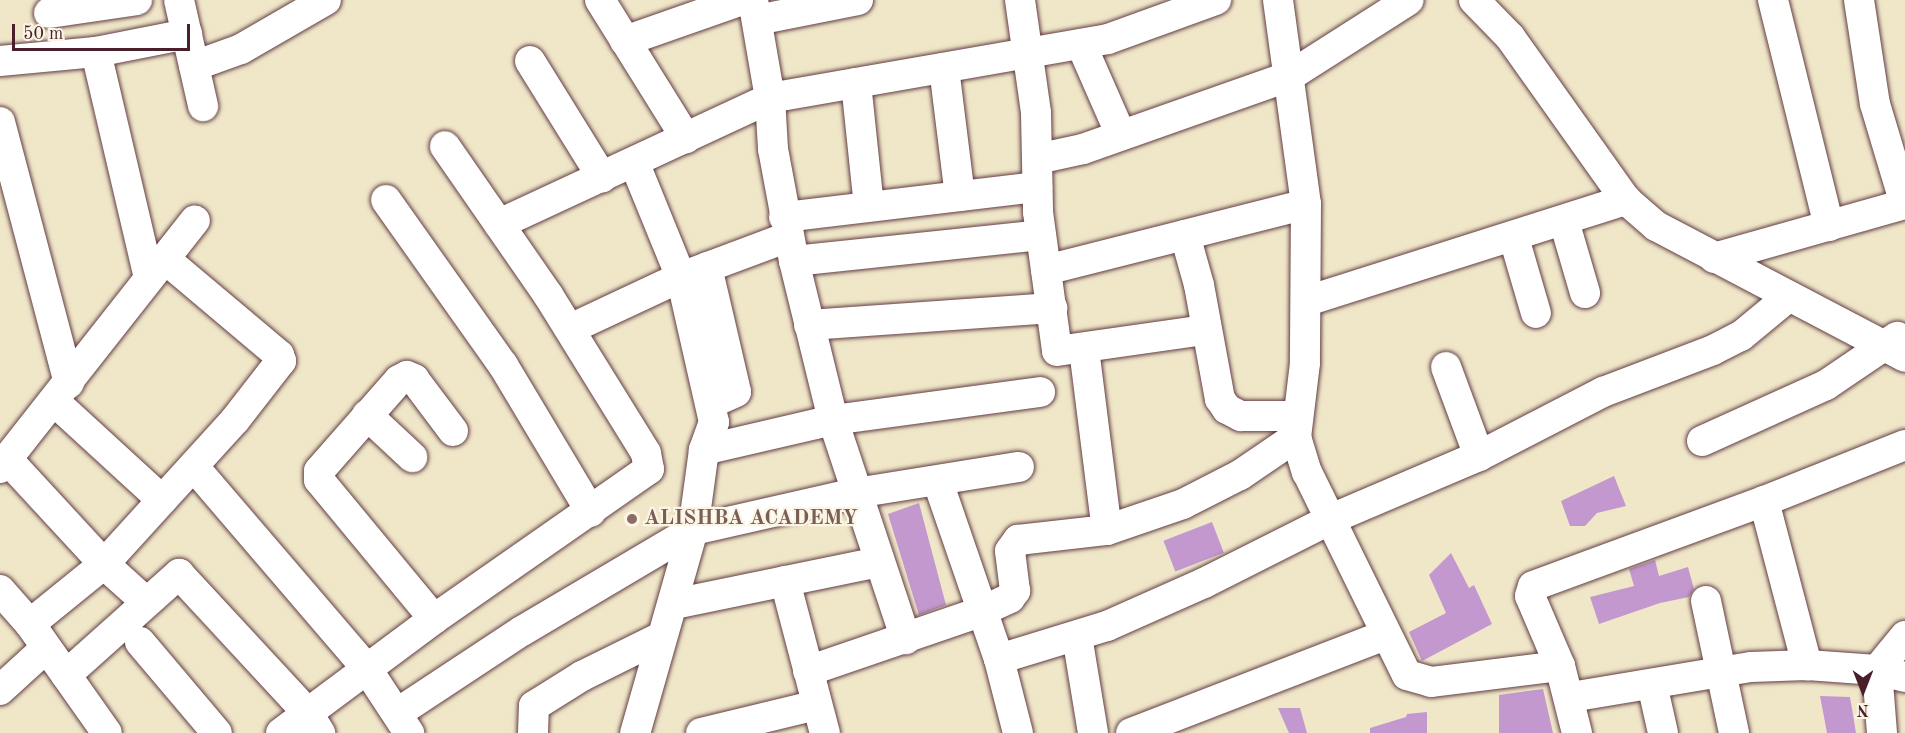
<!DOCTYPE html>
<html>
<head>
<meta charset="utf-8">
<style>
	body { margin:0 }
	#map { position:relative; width:1905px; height:733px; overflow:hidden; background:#f0e7c9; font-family:"Old Standard TT",serif }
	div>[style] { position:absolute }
	.building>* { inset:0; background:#c298ce; transform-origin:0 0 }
	.roads { filter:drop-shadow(0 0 2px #633d43) drop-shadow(0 0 2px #633d43) }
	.minor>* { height:30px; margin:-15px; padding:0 15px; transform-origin:15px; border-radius:15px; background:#fff }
	.dots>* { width:16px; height:16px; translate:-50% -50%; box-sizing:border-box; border:3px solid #fcf5e5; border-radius:50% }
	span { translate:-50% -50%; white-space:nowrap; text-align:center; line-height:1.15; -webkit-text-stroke:4.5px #fcf5e5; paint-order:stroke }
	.education-label { font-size:21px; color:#785e54; font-weight:700 }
	.left { translate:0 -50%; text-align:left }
	.north { position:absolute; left:1833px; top:661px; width:60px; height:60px; -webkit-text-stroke:4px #fcf5e5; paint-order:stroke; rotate:180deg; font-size:16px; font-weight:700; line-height:24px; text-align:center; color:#4a1f2b }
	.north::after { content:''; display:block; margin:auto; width:21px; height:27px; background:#4a1f2b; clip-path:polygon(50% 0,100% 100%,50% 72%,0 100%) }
	.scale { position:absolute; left:12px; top:24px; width:178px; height:27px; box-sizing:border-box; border:3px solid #4a1f2b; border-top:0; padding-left:8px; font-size:18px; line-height:21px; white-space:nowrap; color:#4a1f2b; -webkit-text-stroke:4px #fcf5e5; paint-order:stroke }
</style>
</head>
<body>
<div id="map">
	<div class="building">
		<i style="clip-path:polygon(1614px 476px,1626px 506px,1597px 513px,1585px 526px,1570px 526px,1561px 501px)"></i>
		<i style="clip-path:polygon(919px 503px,946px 605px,919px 615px,888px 514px)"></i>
		<i style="left:1212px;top:522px;width:33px;height:52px;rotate:69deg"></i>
		<i style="clip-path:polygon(1451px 553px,1469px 588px,1474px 585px,1492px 624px,1422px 661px,1409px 632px,1446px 613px,1429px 575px)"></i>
		<i style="clip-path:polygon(1655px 560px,1659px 576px,1688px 567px,1694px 589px,1689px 597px,1660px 603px,1599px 624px,1590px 597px,1634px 586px,1629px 569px)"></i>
		<i style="clip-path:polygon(1543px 689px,1553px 733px,1499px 733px,1499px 695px)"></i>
		<i style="clip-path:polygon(1820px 696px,1850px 697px,1856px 733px,1827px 733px)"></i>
		<i style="clip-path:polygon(1278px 708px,1300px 708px,1307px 733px,1289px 733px)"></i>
		<i style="clip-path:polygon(1427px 712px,1427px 733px,1370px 733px,1370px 728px,1406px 717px,1407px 714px)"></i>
	</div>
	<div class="roads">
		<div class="minor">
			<i style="left:179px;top:0;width:109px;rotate:77.2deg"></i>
			<i style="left:600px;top:0;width:163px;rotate:58.1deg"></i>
			<i style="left:753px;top:0;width:99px;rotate:80.2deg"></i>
			<i style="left:770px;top:98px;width:51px;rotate:86.6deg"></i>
			<i style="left:773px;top:149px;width:114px;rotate:79.4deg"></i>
			<i style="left:794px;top:261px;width:164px;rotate:76.2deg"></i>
			<i style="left:833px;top:420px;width:231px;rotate:71.6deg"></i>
			<i style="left:1020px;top:0;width:114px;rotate:81.9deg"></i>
			<i style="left:1036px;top:113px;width:99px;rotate:88.8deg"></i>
			<i style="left:1038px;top:212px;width:140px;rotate:82.2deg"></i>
			<i style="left:1057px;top:351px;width:149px;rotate:-8.1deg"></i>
			<i style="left:1278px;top:0;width:206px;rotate:82.2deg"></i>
			<i style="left:1306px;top:204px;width:159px;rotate:90.4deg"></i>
			<i style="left:1305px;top:363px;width:75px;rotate:96.9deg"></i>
			<i style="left:1296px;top:437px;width:37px;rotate:73deg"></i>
			<i style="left:1307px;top:472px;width:226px;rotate:63.8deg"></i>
			<i style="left:1407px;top:675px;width:25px;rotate:16deg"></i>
			<i style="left:1431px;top:682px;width:130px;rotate:-7.1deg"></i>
			<i style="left:1474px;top:0;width:52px;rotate:45.8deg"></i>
			<i style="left:1510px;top:37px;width:200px;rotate:54.6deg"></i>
			<i style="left:1626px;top:200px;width:40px;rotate:41deg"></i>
			<i style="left:1656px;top:226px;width:281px;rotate:27.7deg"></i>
			<i style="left:1773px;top:0;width:233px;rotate:76.1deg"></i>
			<i style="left:1859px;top:0;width:105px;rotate:81.3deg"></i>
			<i style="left:1875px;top:104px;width:104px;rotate:73.3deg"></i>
			<i style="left:49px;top:13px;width:89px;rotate:-8.4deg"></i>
			<i style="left:757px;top:20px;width:103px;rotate:-11.2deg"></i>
			<i style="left:625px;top:41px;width:124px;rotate:-19.3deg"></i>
			<i style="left:1081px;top:44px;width:99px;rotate:66.3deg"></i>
			<i style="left:96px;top:52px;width:232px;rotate:76.8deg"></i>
			<i style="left:0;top:61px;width:96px;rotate:-5.4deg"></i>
			<i style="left:96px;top:52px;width:93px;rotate:-11.2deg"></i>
			<i style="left:530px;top:61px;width:137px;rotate:58.2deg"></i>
			<i style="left:194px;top:66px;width:50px;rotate:-19.9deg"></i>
			<i style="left:241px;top:49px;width:98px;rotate:-30deg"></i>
			<i style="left:944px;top:68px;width:129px;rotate:82.9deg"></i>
			<i style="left:856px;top:83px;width:124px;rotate:84deg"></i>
			<i style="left:0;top:122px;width:270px;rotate:75.2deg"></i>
			<i style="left:1037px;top:159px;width:47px;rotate:-12.3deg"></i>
			<i style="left:1083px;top:149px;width:217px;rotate:-19.4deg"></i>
			<i style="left:1288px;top:77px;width:143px;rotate:-32.5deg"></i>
			<i style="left:634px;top:162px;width:124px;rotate:67.8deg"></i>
			<i style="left:681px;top:277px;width:149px;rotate:77.2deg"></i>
			<i style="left:714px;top:422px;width:30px;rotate:110deg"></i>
			<i style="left:704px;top:450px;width:81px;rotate:97.8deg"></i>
			<i style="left:693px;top:530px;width:211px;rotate:105.9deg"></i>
			<i style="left:386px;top:200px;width:202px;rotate:54.7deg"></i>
			<i style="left:503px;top:365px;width:171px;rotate:59.1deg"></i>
			<i style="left:784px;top:217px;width:255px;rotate:-6.8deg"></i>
			<i style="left:1564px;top:221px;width:75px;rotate:73.7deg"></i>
			<i style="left:499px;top:224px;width:299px;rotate:-24.9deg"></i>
			<i style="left:770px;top:98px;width:343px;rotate:-9.9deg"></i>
			<i style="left:1108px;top:39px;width:115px;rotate:-19.9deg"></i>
			<i style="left:1185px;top:235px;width:52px;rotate:74.4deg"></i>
			<i style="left:1199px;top:285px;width:116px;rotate:79.6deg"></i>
			<i style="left:1220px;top:399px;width:12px;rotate:55deg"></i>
			<i style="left:1227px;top:409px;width:16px;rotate:27deg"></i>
			<i style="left:1241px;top:416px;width:55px"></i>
			<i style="left:1514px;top:238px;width:78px;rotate:73.7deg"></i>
			<i style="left:1714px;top:258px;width:198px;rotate:-15.8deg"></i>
			<i style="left:794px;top:261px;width:248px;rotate:-6deg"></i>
			<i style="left:707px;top:267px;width:128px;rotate:76.9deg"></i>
			<i style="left:736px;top:392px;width:27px;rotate:156deg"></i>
			<i style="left:1046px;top:270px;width:268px;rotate:-14.2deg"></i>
			<i style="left:1307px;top:301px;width:335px;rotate:-17.6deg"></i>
			<i style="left:809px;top:325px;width:244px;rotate:-4deg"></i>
			<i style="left:570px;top:329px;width:123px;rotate:-25.1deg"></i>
			<i style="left:681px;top:277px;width:114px;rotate:-20.5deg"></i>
			<i style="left:1084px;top:349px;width:182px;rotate:82.8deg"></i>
			<i style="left:1446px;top:367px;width:95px;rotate:69.7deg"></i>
			<i style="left:55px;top:402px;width:145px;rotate:42.5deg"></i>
			<i style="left:367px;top:415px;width:62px;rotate:43deg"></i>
			<i style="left:1702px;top:441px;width:136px;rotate:-24.3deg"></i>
			<i style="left:1826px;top:385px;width:86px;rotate:-34.1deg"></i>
			<i style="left:1905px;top:445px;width:152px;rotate:158.3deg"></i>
			<i style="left:1764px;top:501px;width:170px;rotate:75.3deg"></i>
			<i style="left:1807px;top:665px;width:70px;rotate:4.1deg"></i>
			<i style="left:1877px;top:670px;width:29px;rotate:14deg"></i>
			<i style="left:704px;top:450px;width:132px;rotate:-13.1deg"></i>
			<i style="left:833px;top:420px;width:209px;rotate:-7.7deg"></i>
			<i style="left:8px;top:460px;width:142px;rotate:47.3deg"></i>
			<i style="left:104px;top:564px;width:55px;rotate:42.1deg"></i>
			<i style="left:194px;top:467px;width:266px;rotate:49.4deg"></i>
			<i style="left:367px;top:669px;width:77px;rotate:56.7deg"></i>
			<i style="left:0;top:468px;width:315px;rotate:-51.8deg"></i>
			<i style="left:938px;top:482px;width:187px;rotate:71deg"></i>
			<i style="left:999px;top:659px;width:76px;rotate:75.6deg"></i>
			<i style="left:785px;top:581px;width:157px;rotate:75.3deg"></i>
			<i style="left:0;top:590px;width:45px;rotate:48.6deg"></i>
			<i style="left:30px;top:624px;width:133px;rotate:54.8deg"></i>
			<i style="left:1706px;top:601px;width:135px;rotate:78deg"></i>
			<i style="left:674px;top:604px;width:209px;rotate:-11.6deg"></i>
			<i style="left:434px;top:619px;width:180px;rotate:-129.6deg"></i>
			<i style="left:319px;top:480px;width:9px;rotate:-90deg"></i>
			<i style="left:319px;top:471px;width:121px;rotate:-48.7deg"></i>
			<i style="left:399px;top:380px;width:9px;rotate:-27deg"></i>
			<i style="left:407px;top:376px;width:8px;rotate:23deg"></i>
			<i style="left:414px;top:379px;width:65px;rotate:53.1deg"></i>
			<i style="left:30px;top:624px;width:95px;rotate:-39deg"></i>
			<i style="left:104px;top:564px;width:195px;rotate:-47.7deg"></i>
			<i style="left:235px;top:420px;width:75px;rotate:-52.1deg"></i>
			<i style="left:281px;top:361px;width:6px;rotate:-108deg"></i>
			<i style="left:279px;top:355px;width:150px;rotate:-139.9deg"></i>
			<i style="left:1077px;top:636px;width:98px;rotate:80.6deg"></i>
			<i style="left:140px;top:642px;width:119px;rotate:49.8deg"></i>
			<i style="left:999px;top:659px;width:113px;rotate:-17deg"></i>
			<i style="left:1107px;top:626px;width:106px;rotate:-23.9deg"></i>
			<i style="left:1204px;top:583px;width:142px;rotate:-26.7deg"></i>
			<i style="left:1331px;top:519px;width:161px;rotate:-23.1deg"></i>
			<i style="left:1479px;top:456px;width:140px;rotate:-27.3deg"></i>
			<i style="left:1603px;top:392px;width:118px;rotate:-20.9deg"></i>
			<i style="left:1713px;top:350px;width:31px;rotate:-27deg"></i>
			<i style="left:1741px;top:336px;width:60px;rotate:-39.6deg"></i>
			<i style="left:808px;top:671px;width:182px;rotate:-18.9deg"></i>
			<i style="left:980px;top:612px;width:33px;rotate:-25deg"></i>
			<i style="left:1010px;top:598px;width:9px;rotate:-54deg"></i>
			<i style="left:1015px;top:591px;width:40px;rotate:-97.1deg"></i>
			<i style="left:1010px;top:551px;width:14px;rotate:-54deg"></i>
			<i style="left:1018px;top:540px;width:90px;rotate:-6.4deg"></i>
			<i style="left:1107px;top:530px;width:80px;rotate:-18.9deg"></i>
			<i style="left:1183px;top:504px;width:64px;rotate:-27deg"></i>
			<i style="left:1240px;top:475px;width:68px;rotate:-34.2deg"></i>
			<i style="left:66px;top:675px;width:152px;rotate:-41.8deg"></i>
			<i style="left:179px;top:574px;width:188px;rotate:47.2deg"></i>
			<i style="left:307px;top:712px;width:25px;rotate:58deg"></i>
			<i style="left:1652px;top:684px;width:50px;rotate:77.3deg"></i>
			<i style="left:0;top:690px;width:62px;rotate:-42.4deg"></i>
			<i style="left:1571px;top:697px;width:182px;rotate:-9.5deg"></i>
			<i style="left:1751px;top:667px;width:56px;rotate:-2deg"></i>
			<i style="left:399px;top:712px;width:147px;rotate:-33.4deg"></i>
			<i style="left:522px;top:631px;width:199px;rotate:-30.6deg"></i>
			<i style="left:693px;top:530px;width:167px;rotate:-12.8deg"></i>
			<i style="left:856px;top:493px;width:165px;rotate:-9.1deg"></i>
			<i style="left:281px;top:733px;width:191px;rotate:-36.7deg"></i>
			<i style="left:434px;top:619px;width:262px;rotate:-34.9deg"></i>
			<i style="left:649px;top:469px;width:16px;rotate:-101deg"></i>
			<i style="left:646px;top:453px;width:186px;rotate:-121.8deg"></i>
			<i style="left:548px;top:295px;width:181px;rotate:-124.7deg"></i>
			<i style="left:533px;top:733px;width:27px;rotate:-88deg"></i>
			<i style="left:534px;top:706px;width:57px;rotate:-32deg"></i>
			<i style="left:582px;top:676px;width:86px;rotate:-26.3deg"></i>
			<i style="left:701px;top:733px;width:119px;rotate:-13.6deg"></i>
			<i style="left:1131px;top:733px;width:272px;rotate:-21.1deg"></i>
			<i style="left:1577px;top:733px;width:69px;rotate:-104.2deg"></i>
			<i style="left:1560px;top:666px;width:76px;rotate:-113.2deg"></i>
			<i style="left:1530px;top:596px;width:10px;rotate:-73deg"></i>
			<i style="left:1533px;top:586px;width:246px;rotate:-20.2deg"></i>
			<i style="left:1882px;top:733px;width:63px;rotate:-94.5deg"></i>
			<i style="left:1877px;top:670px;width:44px;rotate:-50.5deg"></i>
		</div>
	</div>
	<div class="dots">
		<i style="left:632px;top:519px;background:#8d6e63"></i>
	</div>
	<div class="education-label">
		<span class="left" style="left:644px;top:519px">ALISHBA ACADEMY</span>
	</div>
	<div class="north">N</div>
	<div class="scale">50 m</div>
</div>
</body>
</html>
